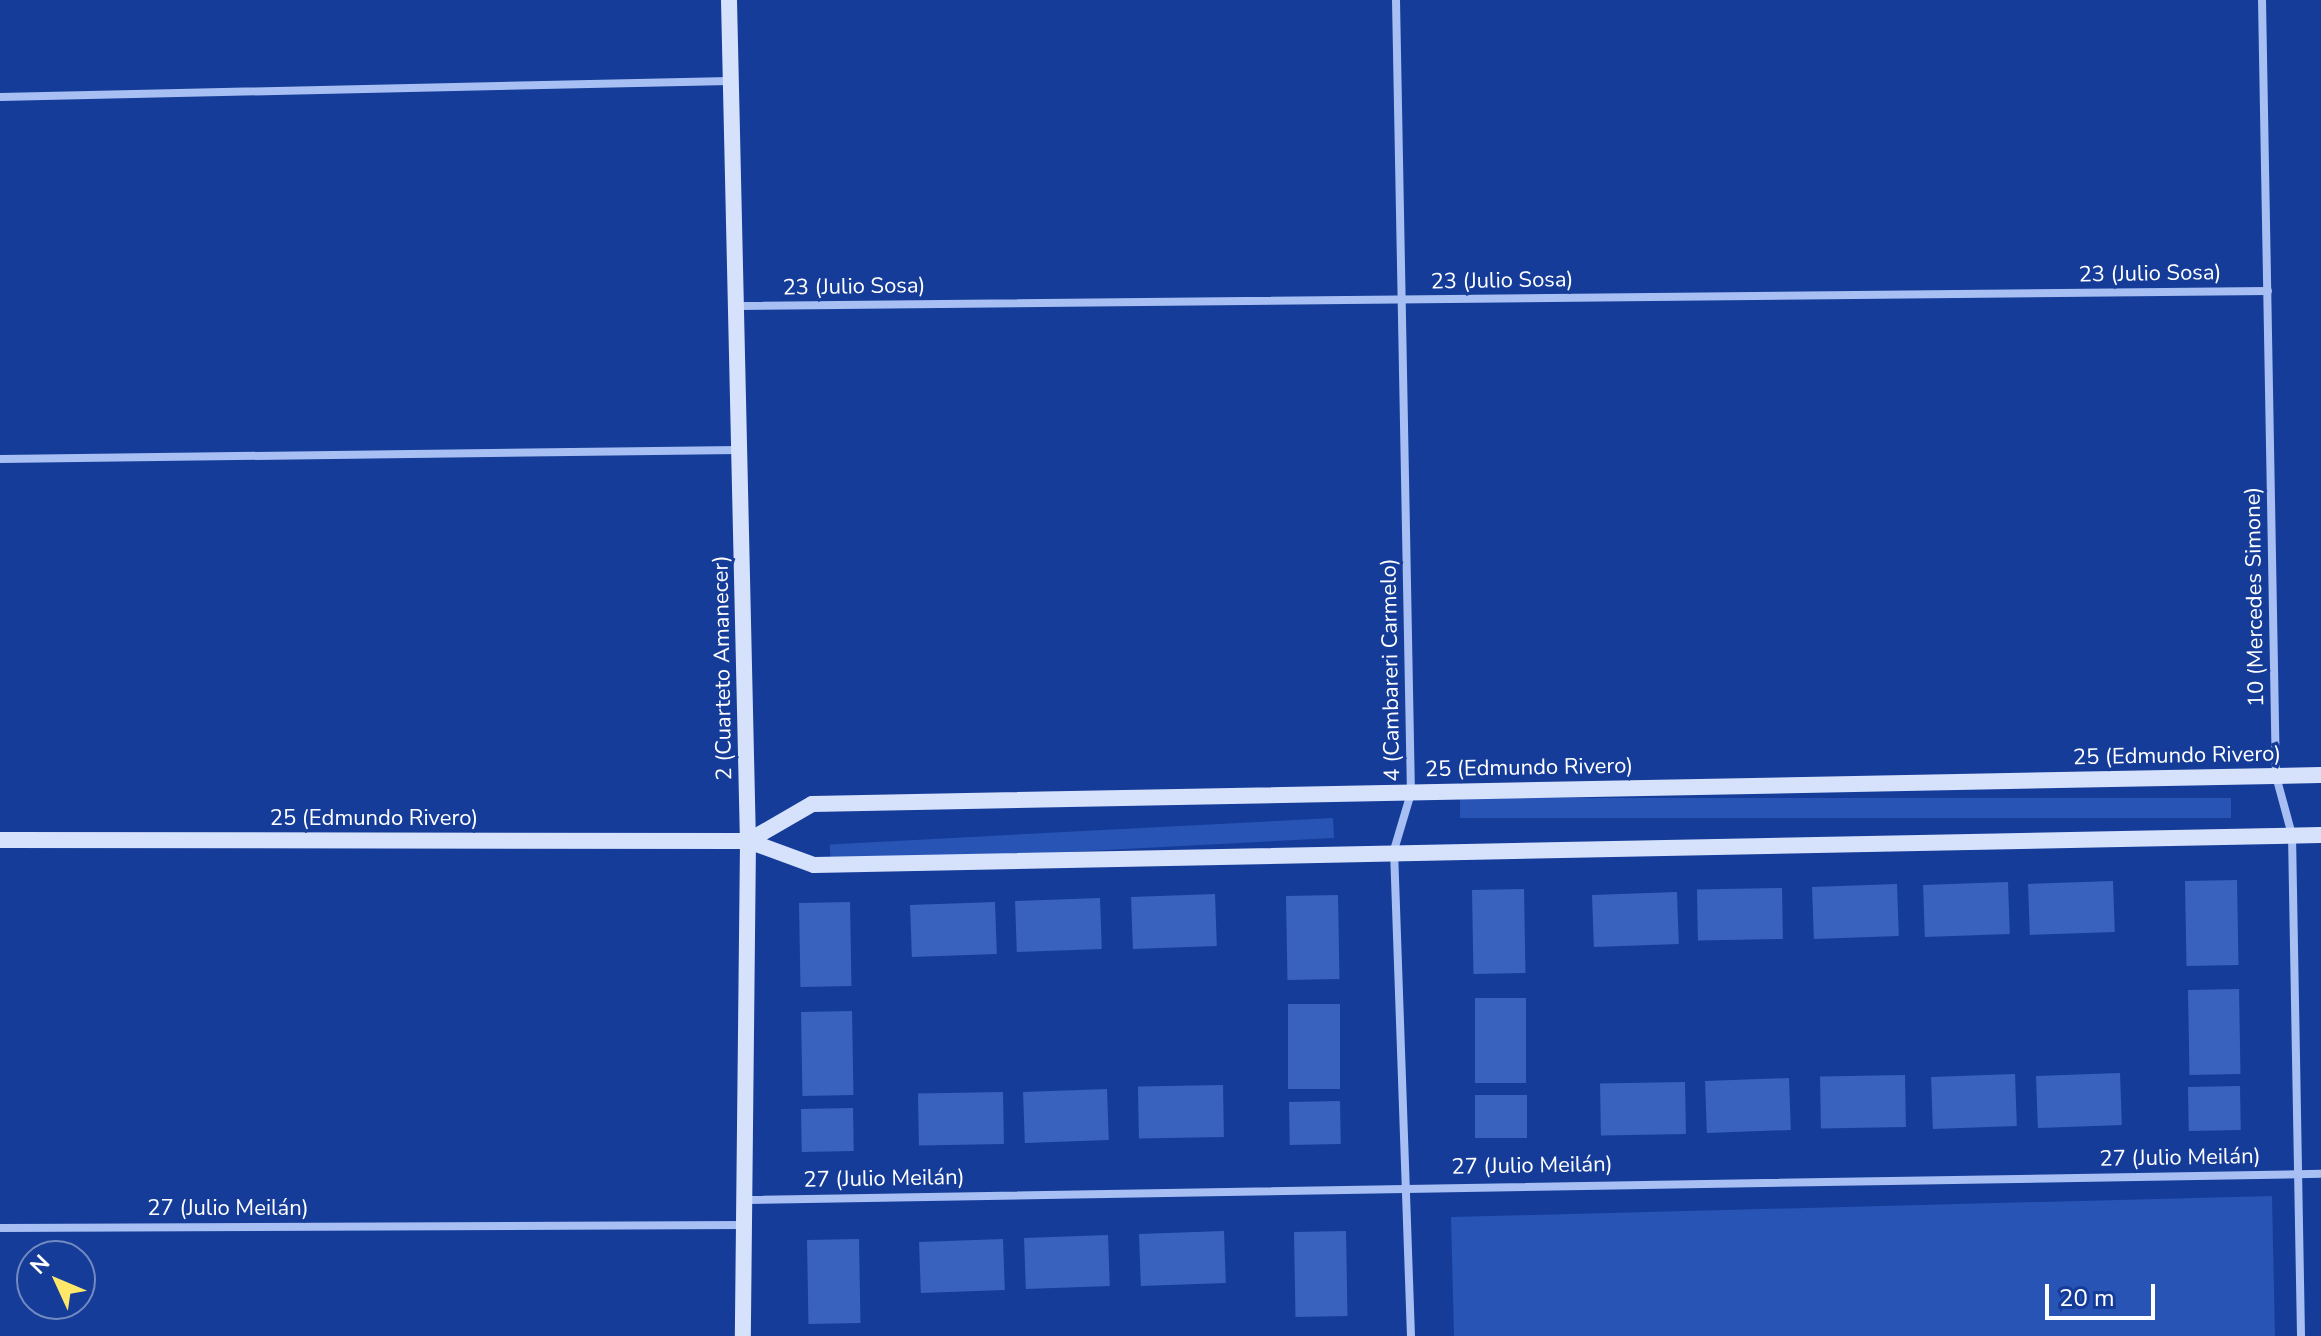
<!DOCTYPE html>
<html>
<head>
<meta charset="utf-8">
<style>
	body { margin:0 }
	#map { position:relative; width:2321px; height:1336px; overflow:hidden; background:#153c98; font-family:"Nunito Sans",sans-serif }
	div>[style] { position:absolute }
	.green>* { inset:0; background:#2854b6; transform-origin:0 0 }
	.building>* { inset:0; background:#3962be; transform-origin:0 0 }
	.street>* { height:8px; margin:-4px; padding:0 4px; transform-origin:4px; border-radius:4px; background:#a7bff2 }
	.secondary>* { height:16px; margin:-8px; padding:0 8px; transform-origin:8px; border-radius:8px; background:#d6e1fc }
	span { translate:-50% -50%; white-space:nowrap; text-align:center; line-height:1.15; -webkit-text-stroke:6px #153c98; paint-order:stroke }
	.street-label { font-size:22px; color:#fff }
	.north { position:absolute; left:16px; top:1240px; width:80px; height:80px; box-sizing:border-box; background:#153c98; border:2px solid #738ac1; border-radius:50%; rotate:314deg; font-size:22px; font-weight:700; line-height:32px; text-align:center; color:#fff }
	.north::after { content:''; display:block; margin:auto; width:28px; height:36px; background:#ffe869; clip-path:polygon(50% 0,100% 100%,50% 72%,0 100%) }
	.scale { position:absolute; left:2045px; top:1284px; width:110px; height:36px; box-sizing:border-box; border:4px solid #fff; border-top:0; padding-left:10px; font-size:24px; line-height:28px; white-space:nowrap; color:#fff; -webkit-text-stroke:6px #153c98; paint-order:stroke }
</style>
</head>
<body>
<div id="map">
	<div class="green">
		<i style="left:2231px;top:798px;width:20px;height:771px;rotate:90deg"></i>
		<i style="left:1333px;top:818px;width:20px;height:504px;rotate:87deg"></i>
		<i style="clip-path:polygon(2272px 1196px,2275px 1336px,1454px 1336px,1451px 1217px)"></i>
	</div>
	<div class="building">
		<i style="left:2237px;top:880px;width:85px;height:52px;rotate:89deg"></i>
		<i style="left:2113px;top:881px;width:51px;height:85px;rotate:88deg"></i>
		<i style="left:2008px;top:882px;width:52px;height:85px;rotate:88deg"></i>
		<i style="left:1897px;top:884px;width:52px;height:85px;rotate:88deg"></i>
		<i style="left:1782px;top:888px;width:51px;height:85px;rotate:89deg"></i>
		<i style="left:1524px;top:889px;width:84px;height:52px;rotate:89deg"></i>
		<i style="left:1677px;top:892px;width:52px;height:85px;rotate:88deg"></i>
		<i style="left:1215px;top:894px;width:52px;height:84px;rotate:88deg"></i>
		<i style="left:1338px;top:895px;width:84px;height:52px;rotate:89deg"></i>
		<i style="left:1100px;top:898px;width:51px;height:85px;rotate:88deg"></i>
		<i style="left:850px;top:902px;width:84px;height:51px;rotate:89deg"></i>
		<i style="left:995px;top:902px;width:52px;height:85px;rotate:88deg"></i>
		<i style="left:2239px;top:989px;width:85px;height:51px;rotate:89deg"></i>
		<i style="left:1475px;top:998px;width:51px;height:85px"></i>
		<i style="left:1288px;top:1004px;width:52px;height:85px"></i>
		<i style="left:852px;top:1011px;width:84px;height:51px;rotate:89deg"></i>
		<i style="left:2120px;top:1073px;width:52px;height:84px;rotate:88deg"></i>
		<i style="left:2015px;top:1074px;width:52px;height:84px;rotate:88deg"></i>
		<i style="left:1905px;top:1075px;width:52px;height:85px;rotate:89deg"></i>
		<i style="left:1789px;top:1078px;width:52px;height:84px;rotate:88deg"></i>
		<i style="left:1685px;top:1082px;width:52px;height:85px;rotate:89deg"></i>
		<i style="left:1223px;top:1085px;width:52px;height:85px;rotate:89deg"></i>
		<i style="left:2240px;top:1086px;width:44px;height:52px;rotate:89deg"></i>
		<i style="left:1107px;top:1089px;width:51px;height:84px;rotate:88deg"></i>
		<i style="left:1003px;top:1092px;width:52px;height:85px;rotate:89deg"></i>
		<i style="left:1527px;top:1095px;width:43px;height:52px;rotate:90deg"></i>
		<i style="left:1340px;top:1101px;width:43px;height:51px;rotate:89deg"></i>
		<i style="left:853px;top:1108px;width:43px;height:52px;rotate:89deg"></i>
		<i style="left:1224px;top:1231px;width:52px;height:85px;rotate:88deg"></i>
		<i style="left:1346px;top:1231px;width:85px;height:52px;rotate:89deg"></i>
		<i style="left:1108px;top:1235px;width:51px;height:84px;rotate:88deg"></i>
		<i style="left:859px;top:1239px;width:84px;height:52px;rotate:89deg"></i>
		<i style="left:1003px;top:1239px;width:51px;height:84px;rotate:88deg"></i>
	</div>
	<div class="street">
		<i style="left:1396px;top:0;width:793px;rotate:88.92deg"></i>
		<i style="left:1411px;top:793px;width:59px;rotate:106.6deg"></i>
		<i style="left:1394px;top:850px;width:486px;rotate:88deg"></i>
		<i style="left:2262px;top:0;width:776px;rotate:88.97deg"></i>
		<i style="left:2276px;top:776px;width:61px;rotate:74.8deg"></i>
		<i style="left:2292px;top:835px;width:501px;rotate:88.97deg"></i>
		<i style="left:0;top:97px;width:730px;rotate:-1.26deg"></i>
		<i style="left:738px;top:306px;width:1530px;rotate:-0.56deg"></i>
		<i style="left:0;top:459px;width:739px;rotate:-0.7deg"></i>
		<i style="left:745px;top:1200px;width:1576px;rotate:-0.95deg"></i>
		<i style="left:0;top:1228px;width:744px;rotate:-0.23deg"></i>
	</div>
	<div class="secondary">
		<i style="left:729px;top:0;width:841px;rotate:88.71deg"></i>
		<i style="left:748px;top:841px;width:495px;rotate:90.6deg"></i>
		<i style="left:0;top:840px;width:748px;rotate:0.08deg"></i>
		<i style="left:748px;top:841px;width:70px;rotate:20deg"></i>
		<i style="left:814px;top:865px;width:1507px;rotate:-1.14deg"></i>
		<i style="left:748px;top:841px;width:74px;rotate:-30deg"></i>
		<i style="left:812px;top:804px;width:1509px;rotate:-1.1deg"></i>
	</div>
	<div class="street-label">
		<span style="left:2150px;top:274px;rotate:-1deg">23 (Julio Sosa)</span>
		<span style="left:1502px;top:281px;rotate:-1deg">23 (Julio Sosa)</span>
		<span style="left:854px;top:287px;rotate:-1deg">23 (Julio Sosa)</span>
		<span style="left:2255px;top:597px;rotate:-91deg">10 (Mercedes Simone)</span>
		<span style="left:723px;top:668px;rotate:-91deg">2 (Cuarteto Amanecer)</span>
		<span style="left:1391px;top:670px;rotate:-91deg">4 (Cambareri Carmelo)</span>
		<span style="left:2177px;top:756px;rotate:-1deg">25 (Edmundo Rivero)</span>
		<span style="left:1529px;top:768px;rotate:-1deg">25 (Edmundo Rivero)</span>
		<span style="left:374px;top:819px">25 (Edmundo Rivero)</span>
		<span style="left:2180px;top:1158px;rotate:-1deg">27 (Julio Meilán)</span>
		<span style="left:1532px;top:1166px;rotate:-1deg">27 (Julio Meilán)</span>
		<span style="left:884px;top:1179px;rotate:-1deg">27 (Julio Meilán)</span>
		<span style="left:228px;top:1209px">27 (Julio Meilán)</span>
	</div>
	<div class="north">N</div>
	<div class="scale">20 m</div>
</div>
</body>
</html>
